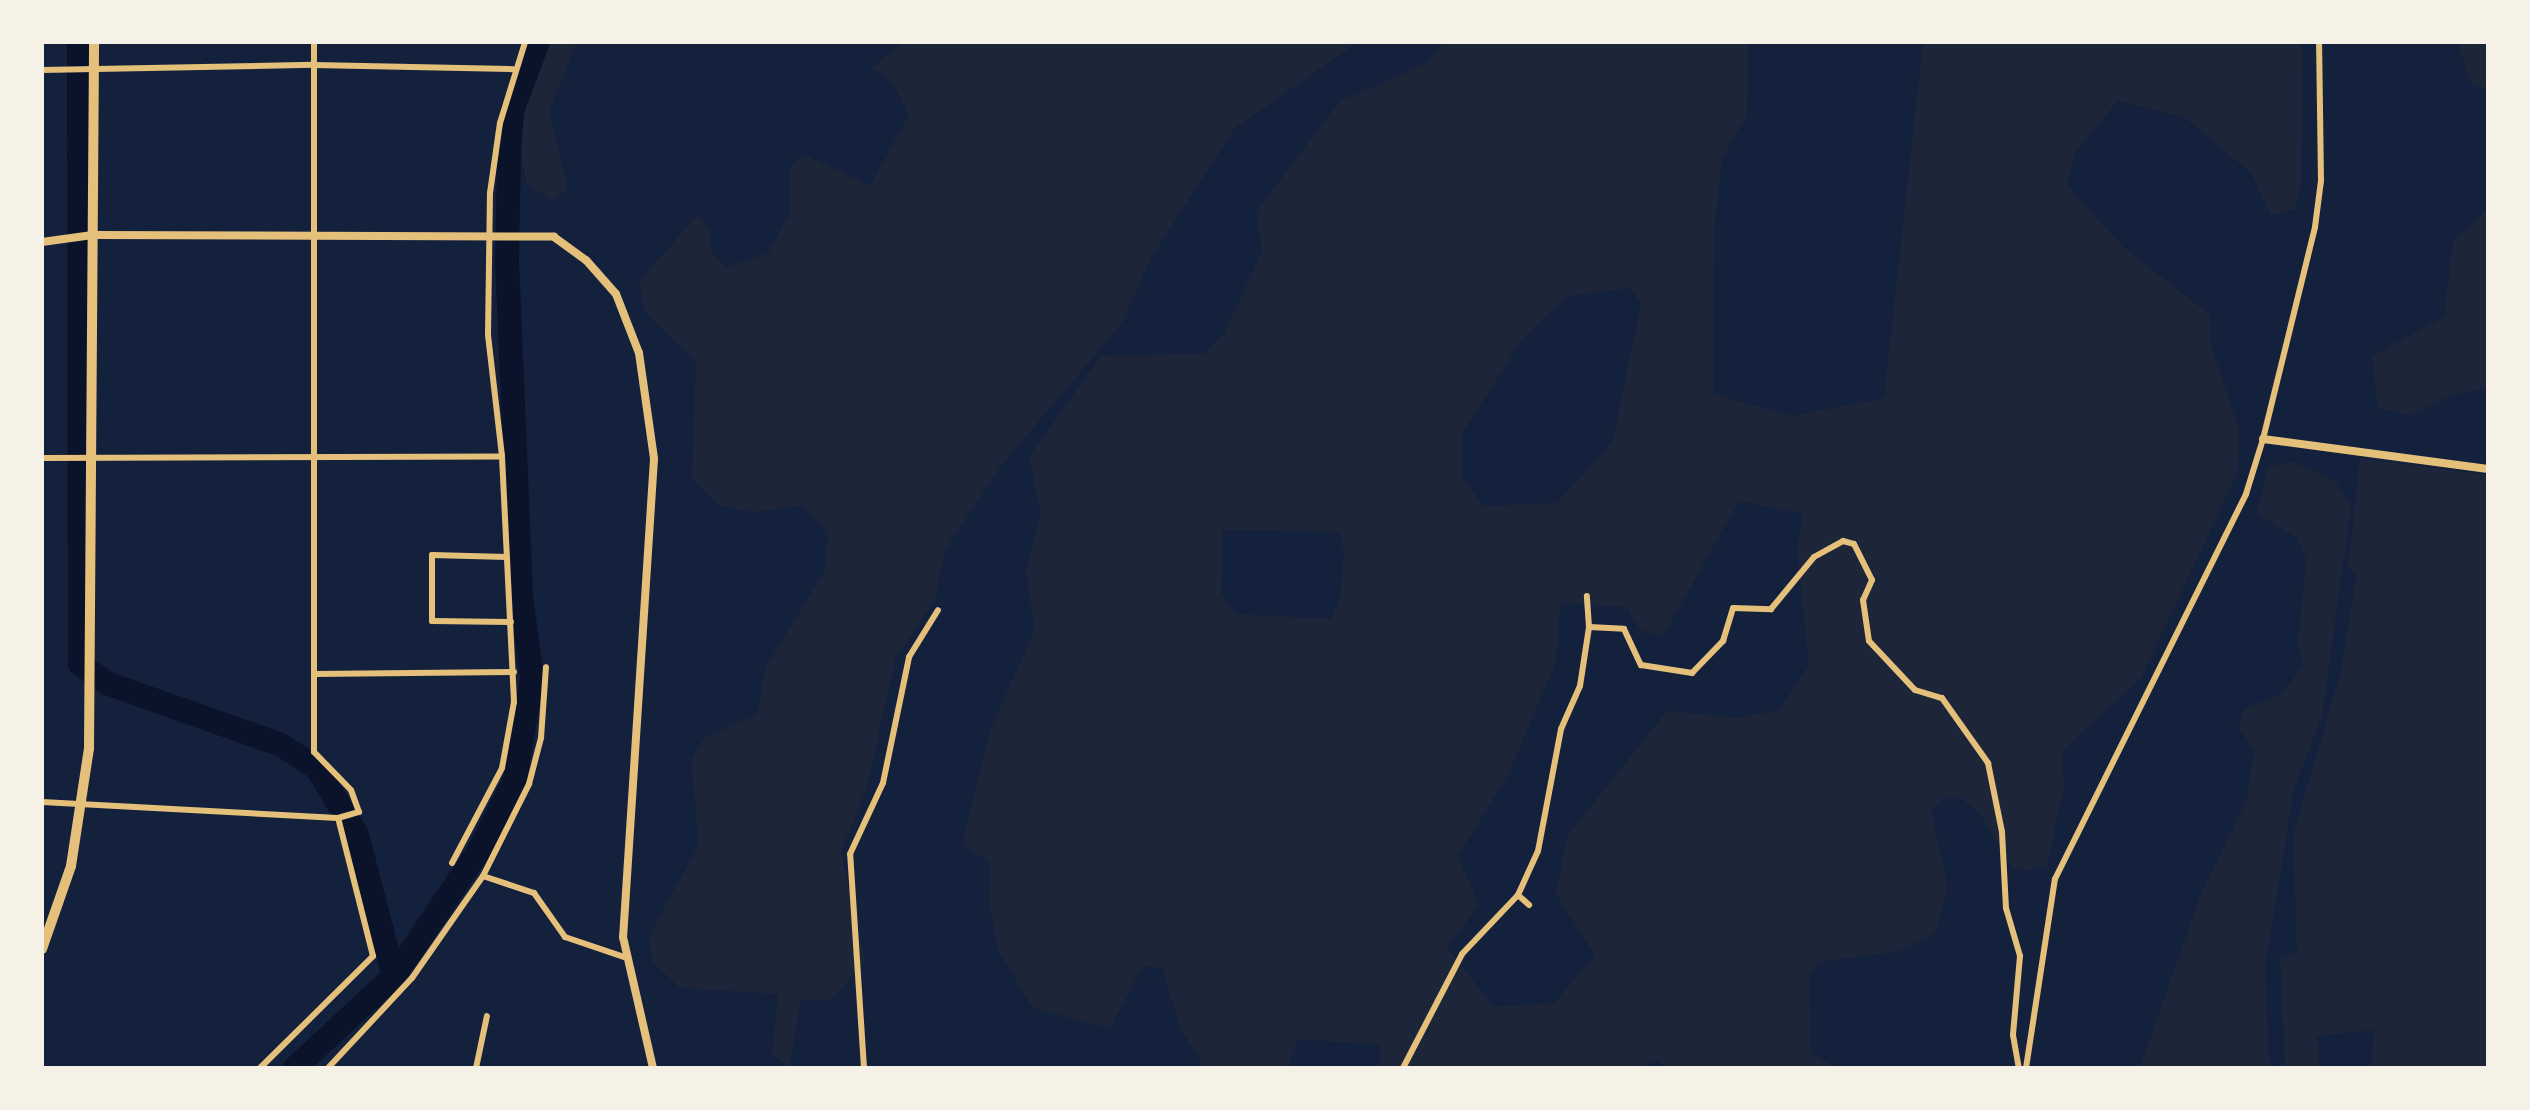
<!DOCTYPE html>
<html>
<head>
<meta charset="utf-8">
<style>
	body { margin:0 }
	#map { position:relative; width:2530px; height:1110px; overflow:hidden; background:#14213d; font-family:"Crimson Pro",serif }
	div>[style] { position:absolute }
	.green>* { inset:0; background:#1d2539 }
	.river>* { height:24px; margin:-12px; padding:0 12px; transform-origin:12px; border-radius:12px; background:#0b132b }
	.minor>* { height:6px; margin:-3px; padding:0 3px; transform-origin:3px; border-radius:3px; background:#e5c07b }
	.tertiary>* { height:8px; margin:-4px; padding:0 4px; transform-origin:4px; border-radius:4px; background:#e5c07b }
	.primary>* { height:10px; margin:-5px; padding:0 5px; transform-origin:5px; border-radius:5px; background:#e5c07b }
	span { translate:-50% -50%; white-space:nowrap; text-align:center; line-height:1.15; -webkit-text-stroke:6px #f6f1e7; paint-order:stroke }
	.frame { position:absolute; inset:0; border:44px solid #f6f1e7; pointer-events:none }
</style>
</head>
<body>
<div id="map">
	<div class="green">
		<i style="clip-path:polygon(545px 42px,577px 42px,549px 111px,568px 190px,551px 200px,526px 183px,519px 129px)"></i>
		<i style="clip-path:polygon(904px 42px,1358px 42px,1235px 128px,1152px 256px,1122px 323px,1001px 466px,945px 550px,935px 599px,895px 660px,867px 787px,841px 852px,865px 961px,831px 1000px,800px 1000px,790px 1068px,772px 1054px,778px 994px,680px 988px,652px 961px,650px 934px,699px 845px,691px 761px,704px 738px,758px 714px,765px 669px,825px 570px,828px 532px,801px 506px,752px 512px,719px 505px,692px 478px,696px 361px,645px 312px,639px 281px,698px 215px,709px 230px,712px 252px,726px 267px,768px 253px,790px 213px,790px 167px,803px 154px,870px 186px,909px 115px,892px 82px,871px 68px)"></i>
		<i style="clip-path:polygon(evenodd,1443px 42px,1749px 42px,1747px 114px,1722px 160px,1714px 231px,1713px 394px,1792px 416px,1884px 398px,1923px 42px,2302px 42px,2301px 184px,2295px 209px,2271px 215px,2251px 173px,2185px 118px,2118px 101px,2076px 151px,2067px 185px,2123px 247px,2210px 315px,2210px 343px,2239px 430px,2237px 473px,2141px 678px,2062px 751px,2064px 787px,2047px 865px,2030px 871px,2012px 867px,1982px 816px,1960px 797px,1945px 797px,1931px 810px,1948px 888px,1935px 934px,1894px 952px,1818px 962px,1809px 976px,1811px 1054px,1839px 1068px,1668px 1068px,1658px 1061px,1637px 1068px,1380px 1068px,1380px 1045px,1297px 1039px,1288px 1068px,1205px 1068px,1180px 1028px,1162px 968px,1143px 966px,1110px 1028px,1033px 1008px,999px 952px,989px 903px,990px 862px,962px 845px,990px 730px,1035px 630px,1026px 571px,1041px 513px,1029px 457px,1101px 356px,1204px 354px,1224px 334px,1262px 252px,1256px 212px,1339px 102px,1429px 62px,1443px 42px,1630px 288px,1641px 303px,1613px 441px,1557px 503px,1483px 506px,1462px 475px,1463px 432px,1522px 340px,1567px 296px,1630px 288px,1443px 42px,1739px 501px,1803px 514px,1797px 549px,1809px 665px,1779px 710px,1738px 718px,1667px 711px,1568px 835px,1556px 894px,1595px 955px,1554px 1003px,1494px 1007px,1447px 948px,1479px 905px,1458px 856px,1509px 773px,1556px 662px,1560px 603px,1627px 607px,1640px 630px,1663px 636px,1739px 501px,1443px 42px,1222px 530px,1340px 532px,1344px 553px,1340px 598px,1330px 619px,1235px 614px,1221px 592px,1222px 530px)"></i>
		<i style="clip-path:polygon(2457px 42px,2488px 42px,2488px 90px,2471px 83px)"></i>
		<i style="clip-path:polygon(2488px 209px,2488px 388px,2456px 394px,2409px 415px,2378px 408px,2372px 356px,2444px 317px,2453px 241px)"></i>
		<i style="clip-path:polygon(2360px 458px,2488px 475px,2488px 1068px,2371px 1068px,2374px 1030px,2317px 1036px,2320px 1068px,2285px 1068px,2280px 957px,2297px 954px,2293px 835px,2341px 671px,2356px 575px,2348px 568px)"></i>
		<i style="clip-path:polygon(2294px 462px,2335px 481px,2351px 507px,2322px 716px,2294px 789px,2265px 965px,2269px 1061px,2274px 1068px,2140px 1068px,2200px 896px,2247px 799px,2254px 752px,2238px 726px,2245px 709px,2281px 694px,2303px 666px,2298px 642px,2306px 559px,2297px 538px,2257px 514px,2269px 466px)"></i>
	</div>
	<div class="river">
		<i style="left:79px;top:42px;width:622px;rotate:89.91deg"></i>
		<i style="left:80px;top:664px;width:35px;rotate:35deg"></i>
		<i style="left:109px;top:684px;width:182px;rotate:19.5deg"></i>
		<i style="left:281px;top:745px;width:43px;rotate:32.6deg"></i>
		<i style="left:317px;top:768px;width:78px;rotate:59.2deg"></i>
		<i style="left:357px;top:835px;width:146px;rotate:75.3deg"></i>
		<i style="left:295px;top:1068px;width:135px;rotate:-42.9deg"></i>
		<i style="left:394px;top:976px;width:153px;rotate:-55.9deg"></i>
		<i style="left:480px;top:849px;width:78px;rotate:-63.4deg"></i>
		<i style="left:515px;top:779px;width:101px;rotate:-80.4deg"></i>
		<i style="left:532px;top:679px;width:86px;rotate:-97.4deg"></i>
		<i style="left:521px;top:594px;width:335px;rotate:-92.4deg"></i>
		<i style="left:507px;top:259px;width:105px;rotate:-88.9deg"></i>
		<i style="left:509px;top:154px;width:43px;rotate:-86deg"></i>
		<i style="left:512px;top:111px;width:74px;rotate:-69.4deg"></i>
	</div>
	<div class="minor">
		<i style="left:42px;top:70px;width:272px;rotate:-1.1deg"></i>
		<i style="left:314px;top:65px;width:199px;rotate:1.2deg"></i>
		<i style="left:42px;top:458px;width:460px;rotate:-0.2deg"></i>
		<i style="left:507px;top:557px;width:75px;rotate:-178.5deg"></i>
		<i style="left:432px;top:555px;width:66px;rotate:90deg"></i>
		<i style="left:432px;top:621px;width:79px;rotate:0.7deg"></i>
		<i style="left:1589px;top:627px;width:35px;rotate:3deg"></i>
		<i style="left:1624px;top:629px;width:40px;rotate:65deg"></i>
		<i style="left:1641px;top:665px;width:52px;rotate:8.9deg"></i>
		<i style="left:1692px;top:673px;width:45px;rotate:-45.9deg"></i>
		<i style="left:1723px;top:641px;width:34px;rotate:-73deg"></i>
		<i style="left:1733px;top:608px;width:38px;rotate:2deg"></i>
		<i style="left:1771px;top:609px;width:67px;rotate:-50.4deg"></i>
		<i style="left:1814px;top:557px;width:33px;rotate:-29deg"></i>
		<i style="left:1843px;top:541px;width:11px;rotate:15deg"></i>
		<i style="left:1854px;top:544px;width:40px;rotate:63.4deg"></i>
		<i style="left:1872px;top:580px;width:22px;rotate:114deg"></i>
		<i style="left:1863px;top:600px;width:41px;rotate:81.7deg"></i>
		<i style="left:1869px;top:641px;width:67px;rotate:46.8deg"></i>
		<i style="left:1915px;top:690px;width:28px;rotate:17deg"></i>
		<i style="left:1942px;top:698px;width:80px;rotate:54.7deg"></i>
		<i style="left:1988px;top:763px;width:70px;rotate:78.5deg"></i>
		<i style="left:2002px;top:832px;width:76px;rotate:87deg"></i>
		<i style="left:2006px;top:908px;width:50px;rotate:73.7deg"></i>
		<i style="left:2020px;top:956px;width:79px;rotate:95.1deg"></i>
		<i style="left:2013px;top:1035px;width:34px;rotate:80deg"></i>
		<i style="left:314px;top:674px;width:200px;rotate:-0.6deg"></i>
		<i style="left:42px;top:802px;width:296px;rotate:3.1deg"></i>
		<i style="left:338px;top:818px;width:22px;rotate:-16deg"></i>
		<i style="left:359px;top:812px;width:23px;rotate:-110deg"></i>
		<i style="left:351px;top:790px;width:53px;rotate:-134.2deg"></i>
		<i style="left:314px;top:752px;width:710px;rotate:-90deg"></i>
		<i style="left:452px;top:863px;width:107px;rotate:-62.2deg"></i>
		<i style="left:502px;top:768px;width:67px;rotate:-79.7deg"></i>
		<i style="left:514px;top:702px;width:246px;rotate:-92.8deg"></i>
		<i style="left:502px;top:456px;width:122px;rotate:-96.6deg"></i>
		<i style="left:488px;top:335px;width:142px;rotate:-89.2deg"></i>
		<i style="left:490px;top:193px;width:71px;rotate:-81.9deg"></i>
		<i style="left:500px;top:123px;width:85px;rotate:-72.8deg"></i>
		<i style="left:483px;top:876px;width:54px;rotate:18.4deg"></i>
		<i style="left:534px;top:893px;width:54px;rotate:54.8deg"></i>
		<i style="left:565px;top:937px;width:62px;rotate:18.7deg"></i>
		<i style="left:1518px;top:895px;width:48px;rotate:-65.6deg"></i>
		<i style="left:1538px;top:851px;width:124px;rotate:-79.3deg"></i>
		<i style="left:1561px;top:729px;width:47px;rotate:-66.2deg"></i>
		<i style="left:1580px;top:686px;width:60px;rotate:-81.3deg"></i>
		<i style="left:1589px;top:627px;width:31px;rotate:-94deg"></i>
		<i style="left:260px;top:1068px;width:159px;rotate:-44.7deg"></i>
		<i style="left:373px;top:956px;width:142px;rotate:-104.2deg"></i>
		<i style="left:328px;top:1068px;width:123px;rotate:-47deg"></i>
		<i style="left:412px;top:978px;width:124px;rotate:-55.2deg"></i>
		<i style="left:483px;top:876px;width:103px;rotate:-63.4deg"></i>
		<i style="left:529px;top:784px;width:48px;rotate:-75.4deg"></i>
		<i style="left:541px;top:738px;width:71px;rotate:-86deg"></i>
		<i style="left:476px;top:1068px;width:53px;rotate:-78.1deg"></i>
		<i style="left:864px;top:1068px;width:214px;rotate:-93.7deg"></i>
		<i style="left:850px;top:854px;width:78px;rotate:-65.1deg"></i>
		<i style="left:883px;top:783px;width:129px;rotate:-78.3deg"></i>
		<i style="left:909px;top:657px;width:55px;rotate:-58.3deg"></i>
		<i style="left:1403px;top:1068px;width:128px;rotate:-62.6deg"></i>
		<i style="left:1462px;top:954px;width:81px;rotate:-46.5deg"></i>
		<i style="left:1518px;top:895px;width:15px;rotate:42deg"></i>
		<i style="left:2026px;top:1068px;width:191px;rotate:-81.3deg"></i>
		<i style="left:2055px;top:879px;width:430px;rotate:-63.6deg"></i>
		<i style="left:2246px;top:494px;width:58px;rotate:-72.8deg"></i>
		<i style="left:2263px;top:439px;width:218px;rotate:-76.2deg"></i>
		<i style="left:2315px;top:227px;width:46px;rotate:-82.6deg"></i>
		<i style="left:2321px;top:181px;width:139px;rotate:-90.8deg"></i>
	</div>
	<div class="tertiary">
		<i style="left:42px;top:242px;width:51px;rotate:-7.8deg"></i>
		<i style="left:93px;top:235px;width:461px;rotate:0.2deg"></i>
		<i style="left:554px;top:237px;width:39px;rotate:36deg"></i>
		<i style="left:586px;top:260px;width:45px;rotate:48.6deg"></i>
		<i style="left:616px;top:294px;width:63px;rotate:68.7deg"></i>
		<i style="left:639px;top:353px;width:107px;rotate:81.9deg"></i>
		<i style="left:654px;top:459px;width:479px;rotate:93.7deg"></i>
		<i style="left:623px;top:937px;width:134px;rotate:77.1deg"></i>
		<i style="left:2263px;top:439px;width:227px;rotate:7.6deg"></i>
	</div>
	<div class="primary">
		<i style="left:42px;top:949px;width:88px;rotate:-70.7deg"></i>
		<i style="left:71px;top:866px;width:118px;rotate:-81.3deg"></i>
		<i style="left:89px;top:749px;width:707px;rotate:-89.59deg"></i>
	</div>
	<div class="frame"></div>
</div>
</body>
</html>
